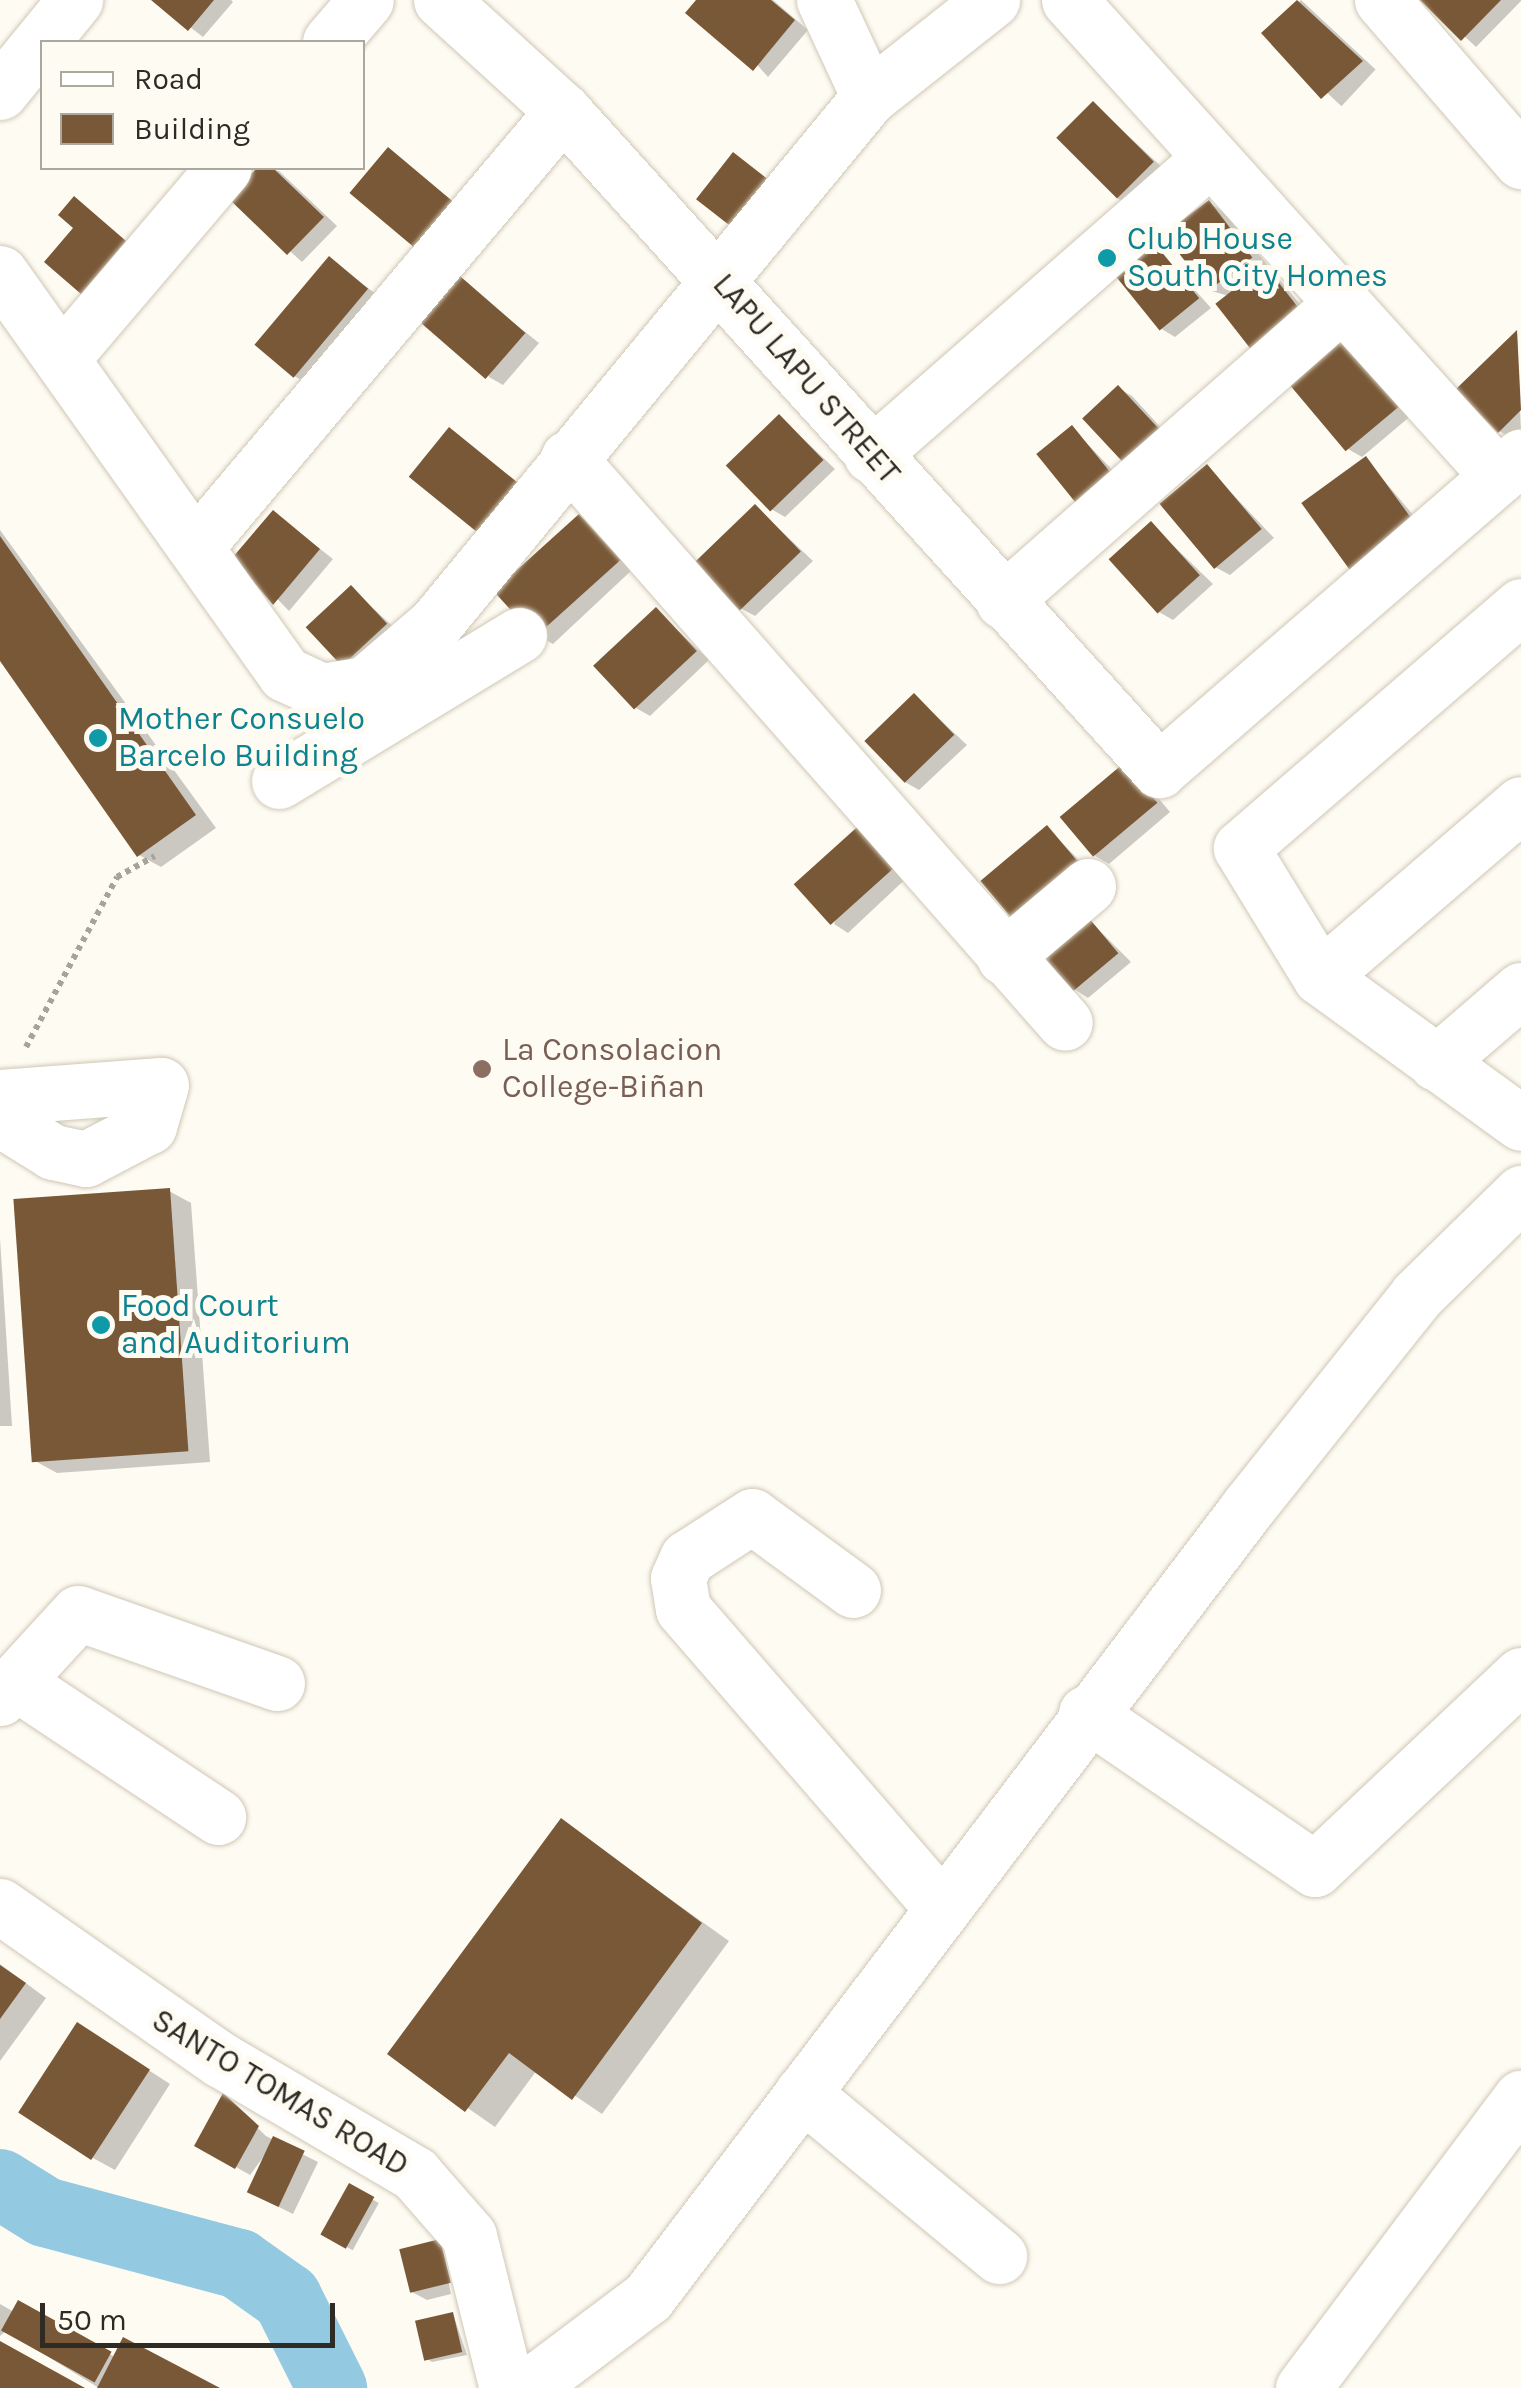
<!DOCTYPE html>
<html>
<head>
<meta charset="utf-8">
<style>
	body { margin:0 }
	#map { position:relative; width:1521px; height:2388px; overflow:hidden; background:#fefbf3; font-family:Karla,sans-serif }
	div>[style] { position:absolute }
	.shadow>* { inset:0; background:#0003; transform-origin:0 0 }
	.river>* { height:70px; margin:-35px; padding:0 35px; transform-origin:35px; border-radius:35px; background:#93cae1 }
	.building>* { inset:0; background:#795837; transform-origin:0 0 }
	.path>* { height:6px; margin-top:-3px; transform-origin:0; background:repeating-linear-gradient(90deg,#a6a39b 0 5px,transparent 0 10px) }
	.roads { filter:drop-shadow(0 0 2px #cfc7b5) drop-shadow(0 0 2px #cfc7b5) }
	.minor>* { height:55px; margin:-27.5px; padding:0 27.5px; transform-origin:27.5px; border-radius:27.5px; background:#fff }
	.dots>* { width:28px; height:28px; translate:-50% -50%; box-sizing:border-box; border:5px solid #fefbf3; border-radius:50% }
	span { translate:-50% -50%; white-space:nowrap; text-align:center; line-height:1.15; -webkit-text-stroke:10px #fefbf3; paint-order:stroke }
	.culture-label { font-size:32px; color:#0d838f }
	.left { translate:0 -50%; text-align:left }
	.street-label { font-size:32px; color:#2e2b24 }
	.education-label { font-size:32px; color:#785e54 }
	.legend { position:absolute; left:40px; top:40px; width:325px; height:130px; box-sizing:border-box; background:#fefbf3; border:2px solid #aba8a0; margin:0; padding:12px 18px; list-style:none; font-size:30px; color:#2e2b24 }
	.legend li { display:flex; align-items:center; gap:20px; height:50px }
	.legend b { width:50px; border:2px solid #aba8a0 }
	.scale { position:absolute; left:40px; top:2303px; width:295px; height:45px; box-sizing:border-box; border:5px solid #2e2b24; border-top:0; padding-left:12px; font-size:30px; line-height:35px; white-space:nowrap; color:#2e2b24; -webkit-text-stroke:8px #fefbf3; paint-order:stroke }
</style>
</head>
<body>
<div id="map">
	<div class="shadow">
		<i style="clip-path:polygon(155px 0,231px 0,233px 2px,203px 37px)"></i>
		<i style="clip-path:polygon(699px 0,773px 0,808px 30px,768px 77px)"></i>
		<i style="left:1301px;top:0;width:102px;height:50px;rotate:43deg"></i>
		<i style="clip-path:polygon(1425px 0,1521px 0,1521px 1px,1476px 47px)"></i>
		<i style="clip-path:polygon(1094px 104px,1166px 171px,1131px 206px,1117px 198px)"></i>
		<i style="clip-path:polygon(389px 150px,468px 215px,432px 258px)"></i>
		<i style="clip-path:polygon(260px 168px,279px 171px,337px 226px,302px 262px,231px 198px)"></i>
		<i style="clip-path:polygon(1209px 203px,1223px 211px,1313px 320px,1208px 290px)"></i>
		<i style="clip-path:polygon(1153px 243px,1211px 308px,1175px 337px,1160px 328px)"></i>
		<i style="clip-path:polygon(330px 259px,381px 298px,309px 384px,294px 376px)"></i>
		<i style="clip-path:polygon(453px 274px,539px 343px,503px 385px,489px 377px)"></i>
		<i style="clip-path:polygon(1517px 333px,1521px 432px,1514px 439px,1499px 431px)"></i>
		<i style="clip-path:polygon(1345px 342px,1413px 414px,1362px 457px,1348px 449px)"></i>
		<i style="clip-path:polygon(1118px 388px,1132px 396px,1174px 442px,1085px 418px)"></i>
		<i style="clip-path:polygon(780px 417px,835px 469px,785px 517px,771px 509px)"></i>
		<i style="clip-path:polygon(1072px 428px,1126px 484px,1094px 511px)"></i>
		<i style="clip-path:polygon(1366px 459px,1430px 535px,1369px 580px)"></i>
		<i style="clip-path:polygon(1207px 467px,1274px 538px,1230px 575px,1215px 567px)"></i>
		<i style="clip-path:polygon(756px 507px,813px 561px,755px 616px,740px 608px)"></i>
		<i style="clip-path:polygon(274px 513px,333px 559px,289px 611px,237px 557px)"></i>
		<i style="clip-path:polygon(579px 518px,633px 569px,553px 644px,539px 636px)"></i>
		<i style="clip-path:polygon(1151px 524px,1213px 584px,1173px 620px,1159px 612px)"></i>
		<i style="clip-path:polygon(0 530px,216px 828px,161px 867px,139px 855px,0 657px)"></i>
		<i style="clip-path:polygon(351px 588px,400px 633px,344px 664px)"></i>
		<i style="clip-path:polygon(656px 610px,709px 660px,650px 716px,636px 708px)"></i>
		<i style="clip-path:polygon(915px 696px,967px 745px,919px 790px,905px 782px)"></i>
		<i style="clip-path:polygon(1139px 775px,1170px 812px,1109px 864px,1095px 856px)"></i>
		<i style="clip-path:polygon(865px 823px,915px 870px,848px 933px,834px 924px)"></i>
		<i style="clip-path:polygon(1047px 828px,1098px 879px,1034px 933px)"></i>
		<i style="clip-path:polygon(1083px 914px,1131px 962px,1088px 998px,1074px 989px)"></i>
		<i style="clip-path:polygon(169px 1191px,191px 1203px,210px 1462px,57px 1473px,35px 1461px)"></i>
		<i style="clip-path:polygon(0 1238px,12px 1426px,0 1426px)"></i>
		<i style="clip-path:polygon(562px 1822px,729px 1941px,602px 2114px,537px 2070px,495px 2127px,390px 2054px)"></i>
		<i style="clip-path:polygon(0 1964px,46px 1998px,0 2061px)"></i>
		<i style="clip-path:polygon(99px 2038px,170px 2084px,115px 2170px,93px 2158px)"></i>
		<i style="clip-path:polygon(224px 2096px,266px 2136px,318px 2162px,293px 2214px,263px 2199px,267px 2152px,250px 2175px,197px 2145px)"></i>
		<i style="left:350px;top:2187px;width:33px;height:54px;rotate:29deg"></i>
		<i style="clip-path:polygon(440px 2242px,451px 2294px,427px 2300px,412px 2292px)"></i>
		<i style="clip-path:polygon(0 2304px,14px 2312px,19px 2304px,115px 2357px,215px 2388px,99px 2388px,6px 2331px,0 2336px)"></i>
		<i style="clip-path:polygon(453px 2314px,467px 2355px,432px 2362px,426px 2358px)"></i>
	</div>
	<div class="river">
		<i style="left:0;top:2184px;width:53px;rotate:31.9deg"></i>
		<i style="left:45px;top:2212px;width:201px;rotate:15deg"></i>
		<i style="left:239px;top:2264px;width:59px;rotate:35.3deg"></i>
		<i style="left:287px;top:2298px;width:101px;rotate:63.4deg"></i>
	</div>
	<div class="building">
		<i style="clip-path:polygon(151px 0,214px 0,188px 31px)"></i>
		<i style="clip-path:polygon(696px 0,771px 0,795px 20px,753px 71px,685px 13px)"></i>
		<i style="clip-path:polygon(1297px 0,1363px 61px,1321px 99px,1261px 33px)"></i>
		<i style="clip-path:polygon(1420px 0,1501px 0,1461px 41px)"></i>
		<i style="left:1093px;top:101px;width:86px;height:52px;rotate:45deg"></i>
		<i style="left:388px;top:147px;width:89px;height:60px;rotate:40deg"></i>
		<i style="left:733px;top:152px;width:46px;height:60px;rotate:38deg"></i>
		<i style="clip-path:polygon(257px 168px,273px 168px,324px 217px,287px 255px,228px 198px)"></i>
		<i style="clip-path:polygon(74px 196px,126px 241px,81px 294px,44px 262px,73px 228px,58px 215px)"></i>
		<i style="left:1209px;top:200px;width:72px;height:56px;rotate:53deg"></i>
		<i style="left:1152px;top:240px;width:75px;height:51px;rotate:51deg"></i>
		<i style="left:329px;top:256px;width:51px;height:116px;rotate:40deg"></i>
		<i style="left:1265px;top:265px;width:58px;height:63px;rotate:52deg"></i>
		<i style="left:453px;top:270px;width:96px;height:61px;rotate:41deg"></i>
		<i style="clip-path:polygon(1517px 330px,1521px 410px,1498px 433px,1456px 389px)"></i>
		<i style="left:1344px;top:339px;width:87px;height:71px;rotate:50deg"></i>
		<i style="left:1118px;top:385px;width:65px;height:49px;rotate:47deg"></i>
		<i style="left:779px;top:414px;width:64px;height:74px;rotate:46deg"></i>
		<i style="left:1072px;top:425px;width:65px;height:46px;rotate:51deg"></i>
		<i style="left:449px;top:427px;width:93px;height:64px;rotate:39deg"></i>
		<i style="left:1366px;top:456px;width:87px;height:80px;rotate:54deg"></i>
		<i style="left:1207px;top:464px;width:85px;height:62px;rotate:50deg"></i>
		<i style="left:755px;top:504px;width:66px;height:85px;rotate:46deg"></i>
		<i style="clip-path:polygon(273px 510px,320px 549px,273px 605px,233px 557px)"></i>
		<i style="left:579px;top:514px;width:62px;height:115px;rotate:48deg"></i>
		<i style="left:1151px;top:521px;width:73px;height:57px;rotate:48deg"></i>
		<i style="clip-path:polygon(0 536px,196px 815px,137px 857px,0 661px)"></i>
		<i style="left:351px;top:585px;width:53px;height:62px;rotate:47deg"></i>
		<i style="left:656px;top:607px;width:60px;height:86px;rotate:47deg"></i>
		<i style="left:914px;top:693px;width:58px;height:69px;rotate:46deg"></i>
		<i style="left:1124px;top:763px;width:52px;height:84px;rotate:50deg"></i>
		<i style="left:865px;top:820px;width:55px;height:96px;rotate:48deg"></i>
		<i style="left:1047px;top:825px;width:59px;height:87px;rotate:50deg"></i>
		<i style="left:1083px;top:911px;width:55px;height:60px;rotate:50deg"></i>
		<i style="left:170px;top:1188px;width:264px;height:157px;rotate:86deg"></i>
		<i style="clip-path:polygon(561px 1818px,702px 1923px,572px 2100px,509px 2053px,465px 2112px,387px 2054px)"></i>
		<i style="clip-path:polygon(0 1965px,26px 1983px,0 2019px)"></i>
		<i style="left:77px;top:2022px;width:87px;height:108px;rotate:33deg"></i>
		<i style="clip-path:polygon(223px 2093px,259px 2126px,235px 2169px,194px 2146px)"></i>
		<i style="left:273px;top:2136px;width:35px;height:62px;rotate:25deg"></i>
		<i style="left:349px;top:2183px;width:29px;height:59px;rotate:29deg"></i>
		<i style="left:440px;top:2239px;width:45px;height:42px;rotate:76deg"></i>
		<i style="left:18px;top:2300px;width:107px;height:35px;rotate:29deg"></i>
		<i style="left:453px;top:2312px;width:41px;height:39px;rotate:77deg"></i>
		<i style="clip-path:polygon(123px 2337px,220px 2388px,97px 2388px)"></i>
		<i style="clip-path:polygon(0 2341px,85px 2388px,0 2388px)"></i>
	</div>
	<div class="path">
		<i style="left:26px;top:1047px;width:193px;rotate:-61.8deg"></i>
		<i style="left:117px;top:877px;width:43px;rotate:-28.9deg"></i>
	</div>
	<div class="roads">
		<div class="minor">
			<i style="left:441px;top:0;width:165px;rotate:42.3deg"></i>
			<i style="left:563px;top:111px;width:889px;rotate:47.87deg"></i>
			<i style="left:1159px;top:770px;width:479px;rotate:-40.9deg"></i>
			<i style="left:824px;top:0;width:107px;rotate:65.1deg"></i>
			<i style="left:1069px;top:0;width:641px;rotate:47.97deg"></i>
			<i style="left:1382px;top:0;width:213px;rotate:49.2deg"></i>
			<i style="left:330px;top:42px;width:55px;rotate:-49.4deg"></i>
			<i style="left:0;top:92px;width:119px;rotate:-50.8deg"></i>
			<i style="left:0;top:273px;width:492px;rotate:54.6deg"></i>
			<i style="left:285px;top:674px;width:41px;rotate:24.7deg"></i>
			<i style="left:322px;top:691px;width:44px;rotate:-9.2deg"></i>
			<i style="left:365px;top:684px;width:92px;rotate:-40.6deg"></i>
			<i style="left:435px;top:624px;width:683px;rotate:-50.53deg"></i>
			<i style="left:869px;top:97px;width:157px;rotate:-38.3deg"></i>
			<i style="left:63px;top:357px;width:248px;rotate:-49.6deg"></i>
			<i style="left:871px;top:455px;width:446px;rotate:-41.2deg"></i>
			<i style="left:568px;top:458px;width:752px;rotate:48.66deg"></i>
			<i style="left:197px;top:545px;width:568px;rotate:-49.86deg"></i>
			<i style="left:1003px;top:601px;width:447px;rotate:-41.3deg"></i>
			<i style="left:1521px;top:606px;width:370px;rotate:139.2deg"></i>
			<i style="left:1241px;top:848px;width:151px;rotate:58.5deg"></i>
			<i style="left:1320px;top:977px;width:248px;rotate:36deg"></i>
			<i style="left:279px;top:781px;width:281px;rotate:-31.3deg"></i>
			<i style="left:1004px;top:957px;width:110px;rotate:-40.2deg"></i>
			<i style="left:1320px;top:977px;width:265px;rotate:-40.7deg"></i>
			<i style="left:1436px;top:1063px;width:112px;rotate:-40.7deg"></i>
			<i style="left:0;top:1097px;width:161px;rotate:-4.3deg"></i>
			<i style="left:161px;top:1085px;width:43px;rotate:106.3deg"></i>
			<i style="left:149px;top:1126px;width:71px;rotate:152.4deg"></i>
			<i style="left:86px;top:1159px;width:34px;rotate:-168deg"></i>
			<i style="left:53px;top:1152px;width:62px;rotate:-148.1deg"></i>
			<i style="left:853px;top:1590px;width:125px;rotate:-143.8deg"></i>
			<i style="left:752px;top:1516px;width:77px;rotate:147.1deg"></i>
			<i style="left:687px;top:1558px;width:22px;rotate:114deg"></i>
			<i style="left:678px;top:1578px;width:31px;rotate:81deg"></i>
			<i style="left:683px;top:1609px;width:394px;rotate:49.1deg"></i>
			<i style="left:15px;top:1682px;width:244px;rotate:33.6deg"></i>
			<i style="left:0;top:1698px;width:115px;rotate:-47.5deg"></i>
			<i style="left:78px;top:1613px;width:211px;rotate:19.4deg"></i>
			<i style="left:1086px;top:1713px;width:277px;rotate:34.3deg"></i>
			<i style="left:1315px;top:1869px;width:283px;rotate:-43.3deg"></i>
			<i style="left:0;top:1906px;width:269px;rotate:34.9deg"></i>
			<i style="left:221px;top:2060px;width:225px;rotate:30.4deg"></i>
			<i style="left:415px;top:2174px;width:82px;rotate:48.9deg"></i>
			<i style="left:469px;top:2236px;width:157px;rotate:76deg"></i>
			<i style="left:802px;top:2093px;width:256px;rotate:39.6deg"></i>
			<i style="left:527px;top:2388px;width:151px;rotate:-36.9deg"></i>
			<i style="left:648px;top:2297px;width:992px;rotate:-52.78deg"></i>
			<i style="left:1248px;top:1507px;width:271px;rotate:-51.4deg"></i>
			<i style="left:1417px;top:1295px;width:146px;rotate:-44.4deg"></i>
			<i style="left:1303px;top:2388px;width:363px;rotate:-53.1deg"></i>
		</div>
	</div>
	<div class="dots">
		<i style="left:1107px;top:258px;background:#0f9aa8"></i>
		<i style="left:98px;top:738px;background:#0f9aa8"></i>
		<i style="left:482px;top:1069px;background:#8d6e63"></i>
		<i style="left:101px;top:1325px;background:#0f9aa8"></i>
	</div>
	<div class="culture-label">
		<span class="left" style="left:1127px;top:258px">Club House<br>South City Homes</span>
		<span class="left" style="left:118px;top:738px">Mother Consuelo<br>Barcelo Building</span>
		<span class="left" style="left:121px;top:1325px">Food Court<br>and Auditorium</span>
	</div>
	<div class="street-label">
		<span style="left:806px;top:379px;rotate:49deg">LAPU LAPU STREET</span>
		<span style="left:280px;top:2093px;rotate:31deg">SANTO TOMAS ROAD</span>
	</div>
	<div class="education-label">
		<span class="left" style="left:502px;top:1069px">La Consolacion<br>College-Biñan</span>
	</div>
	<ul class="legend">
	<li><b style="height:12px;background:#fff"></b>Road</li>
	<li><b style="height:28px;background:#795837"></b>Building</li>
	</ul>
	<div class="scale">50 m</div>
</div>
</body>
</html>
